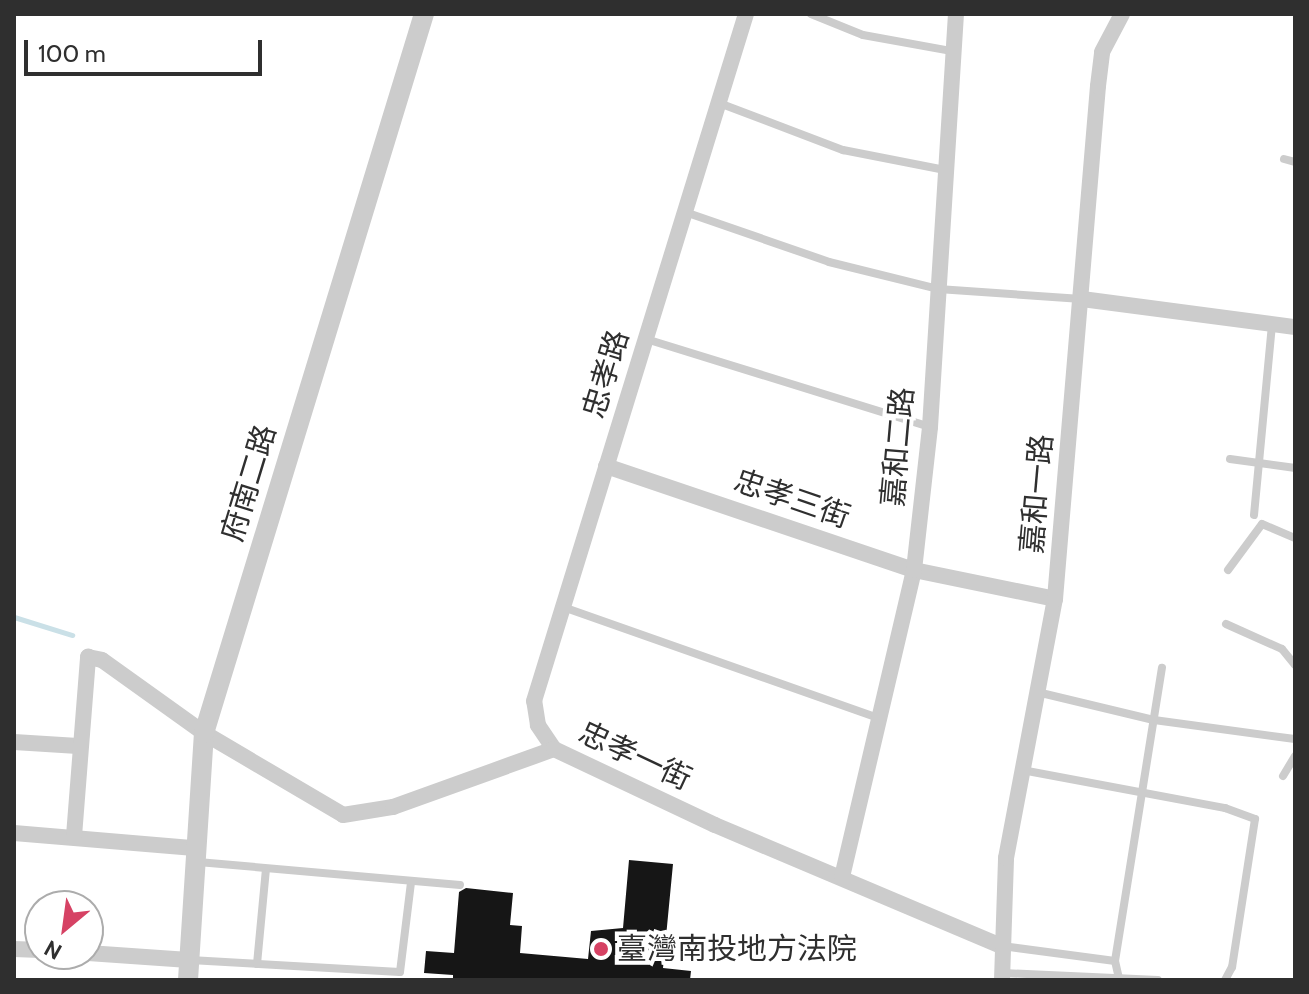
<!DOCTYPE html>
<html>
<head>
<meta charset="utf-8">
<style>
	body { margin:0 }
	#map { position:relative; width:1309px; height:994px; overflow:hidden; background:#fff; font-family:Cabin,"Noto Sans TC",sans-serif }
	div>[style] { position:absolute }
	.stream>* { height:5px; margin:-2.5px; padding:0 2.5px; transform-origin:2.5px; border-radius:2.5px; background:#cae0e7 }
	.building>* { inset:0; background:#161616 }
	.service>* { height:8px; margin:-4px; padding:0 4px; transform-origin:4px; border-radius:4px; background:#ccc }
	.minor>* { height:16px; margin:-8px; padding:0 8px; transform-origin:8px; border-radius:8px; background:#ccc }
	.tertiary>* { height:20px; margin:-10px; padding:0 10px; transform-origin:10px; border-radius:10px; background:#ccc }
	.dots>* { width:22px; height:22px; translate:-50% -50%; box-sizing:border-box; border:4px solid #fff; border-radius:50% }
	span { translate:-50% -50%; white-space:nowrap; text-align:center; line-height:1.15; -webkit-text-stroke:8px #fff; paint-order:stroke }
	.street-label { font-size:30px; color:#2f2f2f }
	.poi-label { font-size:30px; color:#2f2f2f }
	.left { translate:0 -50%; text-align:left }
	.frame { position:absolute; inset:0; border:16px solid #2f2f2f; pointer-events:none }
	.north { position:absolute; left:24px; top:890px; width:80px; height:80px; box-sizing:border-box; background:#fff; border:2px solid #acacac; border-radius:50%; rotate:209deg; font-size:22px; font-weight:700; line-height:32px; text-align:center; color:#2f2f2f }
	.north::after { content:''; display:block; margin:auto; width:28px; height:36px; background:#d64264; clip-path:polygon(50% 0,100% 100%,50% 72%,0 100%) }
	.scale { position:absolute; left:24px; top:40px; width:238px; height:36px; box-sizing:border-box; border:4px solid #2f2f2f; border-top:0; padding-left:10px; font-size:24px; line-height:28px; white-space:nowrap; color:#2f2f2f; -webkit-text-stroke:6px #fff; paint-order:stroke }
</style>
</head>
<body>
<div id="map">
	<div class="stream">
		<i style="left:14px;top:617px;width:61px;rotate:17.2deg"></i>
	</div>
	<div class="building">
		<i style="clip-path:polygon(629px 860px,673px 864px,663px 968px,691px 971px,690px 980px,453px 980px,453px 975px,424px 973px,426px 951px,454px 953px,459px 892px,466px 888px,513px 893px,510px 925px,522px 926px,520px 953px,588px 959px,591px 931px,623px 928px)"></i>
	</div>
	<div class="service">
		<i style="left:811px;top:14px;width:56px;rotate:22deg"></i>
		<i style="left:863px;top:35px;width:89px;rotate:10.3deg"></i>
		<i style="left:719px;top:103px;width:133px;rotate:20.8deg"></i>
		<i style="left:843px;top:150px;width:104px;rotate:11.1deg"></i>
		<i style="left:1284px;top:159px;width:11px;rotate:15deg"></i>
		<i style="left:685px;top:212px;width:152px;rotate:19.1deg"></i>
		<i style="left:829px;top:262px;width:112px;rotate:13.9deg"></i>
		<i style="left:938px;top:289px;width:144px;rotate:4deg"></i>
		<i style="left:646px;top:339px;width:297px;rotate:17.2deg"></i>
		<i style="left:1230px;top:459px;width:66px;rotate:7.9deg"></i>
		<i style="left:1254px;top:515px;width:191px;rotate:-84.6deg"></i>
		<i style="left:1228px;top:570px;width:57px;rotate:-53.5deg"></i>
		<i style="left:1262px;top:524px;width:36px;rotate:23deg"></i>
		<i style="left:563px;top:607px;width:335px;rotate:19.4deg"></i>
		<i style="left:1226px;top:624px;width:61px;rotate:24.1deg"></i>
		<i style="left:1282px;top:649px;width:21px;rotate:51deg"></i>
		<i style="left:1037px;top:692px;width:120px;rotate:13.5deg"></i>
		<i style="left:1154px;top:720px;width:142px;rotate:7.7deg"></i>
		<i style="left:1022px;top:770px;width:207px;rotate:10.6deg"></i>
		<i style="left:1225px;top:808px;width:32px;rotate:20deg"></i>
		<i style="left:1255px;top:819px;width:150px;rotate:98.8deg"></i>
		<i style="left:1232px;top:967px;width:15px;rotate:118deg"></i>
		<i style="left:1283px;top:776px;width:23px;rotate:-59deg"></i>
		<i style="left:198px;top:862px;width:263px;rotate:5deg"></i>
		<i style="left:1002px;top:946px;width:114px;rotate:7.6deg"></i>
		<i style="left:1115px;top:961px;width:17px;rotate:77deg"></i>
		<i style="left:190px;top:960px;width:210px;rotate:3.3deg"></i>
		<i style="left:400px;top:972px;width:90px;rotate:-83deg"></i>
		<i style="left:1115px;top:961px;width:297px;rotate:-80.9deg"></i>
		<i style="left:257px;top:964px;width:95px;rotate:-84.6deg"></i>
		<i style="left:1003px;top:973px;width:155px;rotate:2.6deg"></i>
	</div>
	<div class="minor">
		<i style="left:1082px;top:299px;width:215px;rotate:7.5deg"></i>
		<i style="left:606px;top:466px;width:325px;rotate:18.7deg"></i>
		<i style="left:914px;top:570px;width:144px;rotate:11.6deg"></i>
		<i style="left:14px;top:742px;width:64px;rotate:3.6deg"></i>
		<i style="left:554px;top:749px;width:29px;rotate:-124deg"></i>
		<i style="left:538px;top:725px;width:24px;rotate:-99deg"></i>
		<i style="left:534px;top:701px;width:719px;rotate:-72.85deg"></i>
		<i style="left:14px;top:833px;width:181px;rotate:4.8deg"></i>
		<i style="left:74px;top:836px;width:180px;rotate:-85.5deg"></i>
		<i style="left:88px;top:657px;width:14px;rotate:12deg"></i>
		<i style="left:102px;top:660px;width:125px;rotate:35.6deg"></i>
		<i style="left:204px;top:733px;width:161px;rotate:30.5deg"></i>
		<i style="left:343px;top:815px;width:51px;rotate:-9.1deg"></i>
		<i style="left:393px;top:807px;width:171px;rotate:-19.8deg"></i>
		<i style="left:554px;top:749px;width:178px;rotate:25.3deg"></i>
		<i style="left:715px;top:825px;width:311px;rotate:22.9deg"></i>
		<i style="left:842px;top:877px;width:315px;rotate:-76.8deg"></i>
		<i style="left:914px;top:570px;width:144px;rotate:-83.6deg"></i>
		<i style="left:930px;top:427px;width:414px;rotate:-86.4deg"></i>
		<i style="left:14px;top:949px;width:26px;rotate:2deg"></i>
		<i style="left:88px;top:953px;width:101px;rotate:4deg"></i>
		<i style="left:1002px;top:980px;width:122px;rotate:-88.1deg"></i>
		<i style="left:1006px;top:858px;width:264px;rotate:-79.3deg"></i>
		<i style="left:1055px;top:599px;width:515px;rotate:-85.21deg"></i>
		<i style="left:1098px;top:86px;width:34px;rotate:-83deg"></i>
		<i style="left:1102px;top:52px;width:43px;rotate:-62.2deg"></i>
	</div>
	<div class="tertiary">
		<i style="left:188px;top:980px;width:248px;rotate:-86.3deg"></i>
		<i style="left:204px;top:733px;width:752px;rotate:-72.99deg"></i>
	</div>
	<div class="dots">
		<i style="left:601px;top:949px;background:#d64264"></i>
	</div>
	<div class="street-label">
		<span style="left:606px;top:374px;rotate:-73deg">忠孝路</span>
		<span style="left:898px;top:447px;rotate:-85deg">嘉和二路</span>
		<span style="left:249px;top:483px;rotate:-73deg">府南二路</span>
		<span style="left:1037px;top:494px;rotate:-85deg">嘉和一路</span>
		<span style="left:792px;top:499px;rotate:19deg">忠孝三街</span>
		<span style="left:635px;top:756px;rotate:25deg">忠孝一街</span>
	</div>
	<div class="poi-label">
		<span class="left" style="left:617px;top:949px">臺灣南投地方法院</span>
	</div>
	<div class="frame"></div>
	<div class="north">N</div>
	<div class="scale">100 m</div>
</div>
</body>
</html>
